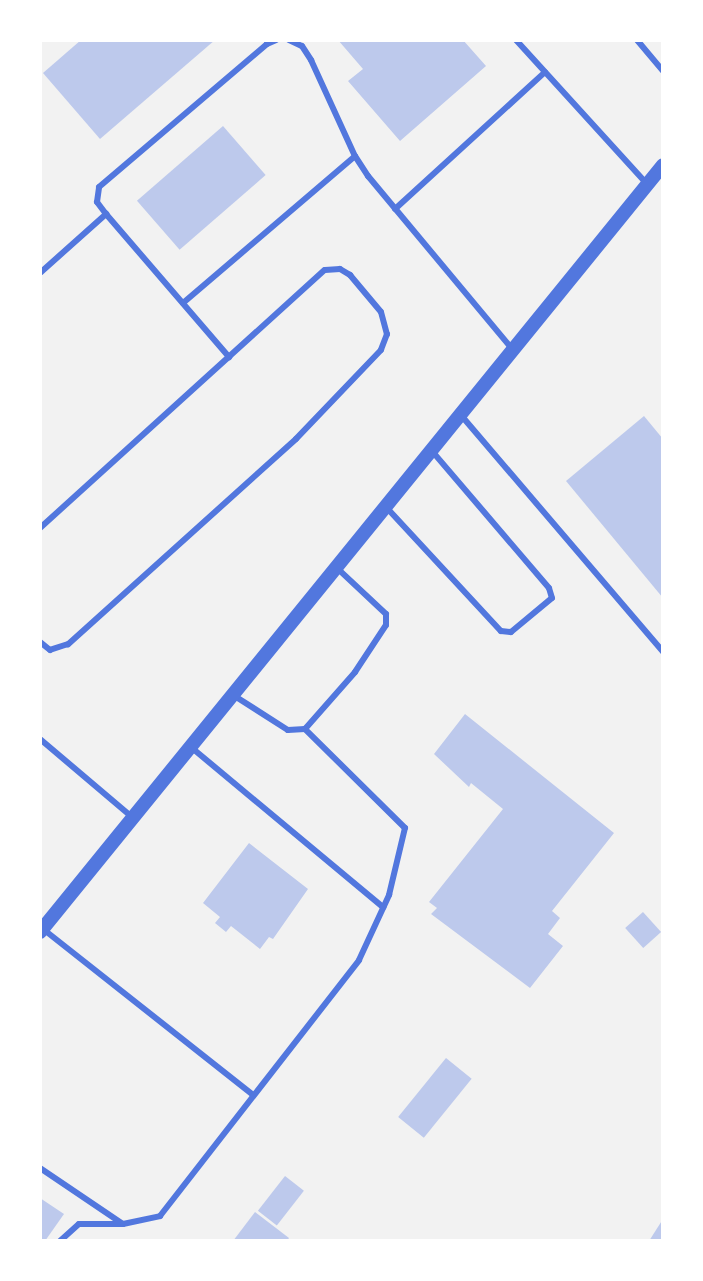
<!DOCTYPE html>
<html>
<head>
<meta charset="utf-8">
<style>
	body { margin:0 }
	#map { position:relative; width:703px; height:1281px; overflow:hidden; background:#f2f2f2; font-family:"Times New Roman",serif }
	div>[style] { position:absolute }
	.building>* { inset:0; background:#bdc9ec; transform-origin:0 0 }
	.service>* { height:6px; margin:-3px; padding:0 3px; transform-origin:3px; border-radius:3px; background:#5277de }
	.tertiary>* { height:14px; margin:-7px; padding:0 7px; transform-origin:7px; border-radius:7px; background:#5277de }
	span { translate:-50% -50%; white-space:nowrap; text-align:center; line-height:1.15; -webkit-text-stroke:6px #fff; paint-order:stroke }
	.frame { position:absolute; inset:0; border:42px solid #fff; pointer-events:none }
</style>
</head>
<body>
<div id="map">
	<div class="building">
		<i style="clip-path:polygon(81px 40px,215px 40px,100px 139px,43px 73px)"></i>
		<i style="clip-path:polygon(338px 40px,463px 40px,486px 66px,400px 141px,348px 81px,363px 69px)"></i>
		<i style="left:223px;top:126px;width:65px;height:114px;rotate:49deg"></i>
		<i style="clip-path:polygon(644px 416px,663px 439px,663px 598px,566px 481px)"></i>
		<i style="clip-path:polygon(465px 714px,614px 833px,552px 911px,560px 918px,548px 934px,563px 946px,530px 988px,431px 914px,437px 908px,429px 902px,503px 809px,471px 783px,469px 787px,434px 754px)"></i>
		<i style="clip-path:polygon(249px 843px,308px 889px,273px 939px,269px 937px,260px 949px,231px 926px,226px 932px,215px 923px,220px 917px,203px 903px)"></i>
		<i style="left:643px;top:912px;width:27px;height:24px;rotate:48deg"></i>
		<i style="left:446px;top:1058px;width:33px;height:76px;rotate:39deg"></i>
		<i style="left:285px;top:1176px;width:24px;height:44px;rotate:38deg"></i>
		<i style="clip-path:polygon(40px 1198px,64px 1214px,45px 1241px,40px 1241px)"></i>
		<i style="clip-path:polygon(255px 1212px,289px 1238px,287px 1241px,233px 1241px)"></i>
		<i style="clip-path:polygon(663px 1219px,663px 1241px,649px 1241px)"></i>
	</div>
	<div class="service">
		<i style="left:289px;top:40px;width:14px;rotate:25deg"></i>
		<i style="left:302px;top:46px;width:17px;rotate:57deg"></i>
		<i style="left:311px;top:60px;width:106px;rotate:65.4deg"></i>
		<i style="left:355px;top:156px;width:24px;rotate:57deg"></i>
		<i style="left:368px;top:176px;width:226px;rotate:50.2deg"></i>
		<i style="left:516px;top:40px;width:195px;rotate:47.7deg"></i>
		<i style="left:637px;top:40px;width:40px;rotate:50deg"></i>
		<i style="left:395px;top:209px;width:203px;rotate:-42.4deg"></i>
		<i style="left:106px;top:214px;width:189px;rotate:49.3deg"></i>
		<i style="left:40px;top:273px;width:89px;rotate:-41.8deg"></i>
		<i style="left:106px;top:214px;width:15px;rotate:-127deg"></i>
		<i style="left:97px;top:202px;width:15px;rotate:-82deg"></i>
		<i style="left:99px;top:187px;width:221px;rotate:-40.4deg"></i>
		<i style="left:267px;top:44px;width:10px;rotate:-24deg"></i>
		<i style="left:183px;top:303px;width:226px;rotate:-40.5deg"></i>
		<i style="left:460px;top:414px;width:313px;rotate:49.5deg"></i>
		<i style="left:386px;top:507px;width:169px;rotate:47.2deg"></i>
		<i style="left:501px;top:631px;width:10px;rotate:6deg"></i>
		<i style="left:511px;top:632px;width:53px;rotate:-39.7deg"></i>
		<i style="left:552px;top:598px;width:10px;rotate:-107deg"></i>
		<i style="left:549px;top:588px;width:182px;rotate:-130.5deg"></i>
		<i style="left:40px;top:528px;width:384px;rotate:-42.2deg"></i>
		<i style="left:325px;top:270px;width:15px;rotate:-4deg"></i>
		<i style="left:340px;top:269px;width:12px;rotate:31deg"></i>
		<i style="left:350px;top:275px;width:48px;rotate:50deg"></i>
		<i style="left:381px;top:312px;width:23px;rotate:75deg"></i>
		<i style="left:387px;top:334px;width:17px;rotate:111deg"></i>
		<i style="left:381px;top:350px;width:123px;rotate:133.7deg"></i>
		<i style="left:296px;top:439px;width:307px;rotate:138deg"></i>
		<i style="left:68px;top:644px;width:19px;rotate:162deg"></i>
		<i style="left:50px;top:650px;width:13px;rotate:-141deg"></i>
		<i style="left:233px;top:695px;width:65px;rotate:32.5deg"></i>
		<i style="left:288px;top:730px;width:17px;rotate:-3deg"></i>
		<i style="left:305px;top:729px;width:76px;rotate:-48.7deg"></i>
		<i style="left:355px;top:672px;width:56px;rotate:-56.6deg"></i>
		<i style="left:386px;top:625px;width:11px;rotate:-90deg"></i>
		<i style="left:386px;top:614px;width:66px;rotate:-136.8deg"></i>
		<i style="left:40px;top:739px;width:121px;rotate:40.3deg"></i>
		<i style="left:192px;top:748px;width:249px;rotate:39.8deg"></i>
		<i style="left:43px;top:929px;width:268px;rotate:38.3deg"></i>
		<i style="left:40px;top:1168px;width:100px;rotate:34deg"></i>
		<i style="left:60px;top:1241px;width:25px;rotate:-42deg"></i>
		<i style="left:79px;top:1224px;width:44px"></i>
		<i style="left:123px;top:1224px;width:38px;rotate:-12deg"></i>
		<i style="left:160px;top:1216px;width:324px;rotate:-52.1deg"></i>
		<i style="left:359px;top:960px;width:72px;rotate:-65.2deg"></i>
		<i style="left:389px;top:895px;width:69px;rotate:-76.6deg"></i>
		<i style="left:405px;top:828px;width:141px;rotate:-135.3deg"></i>
	</div>
	<div class="tertiary">
		<i style="left:40px;top:932px;width:988px;rotate:-50.91deg"></i>
	</div>
	<div class="frame"></div>
</div>
</body>
</html>
